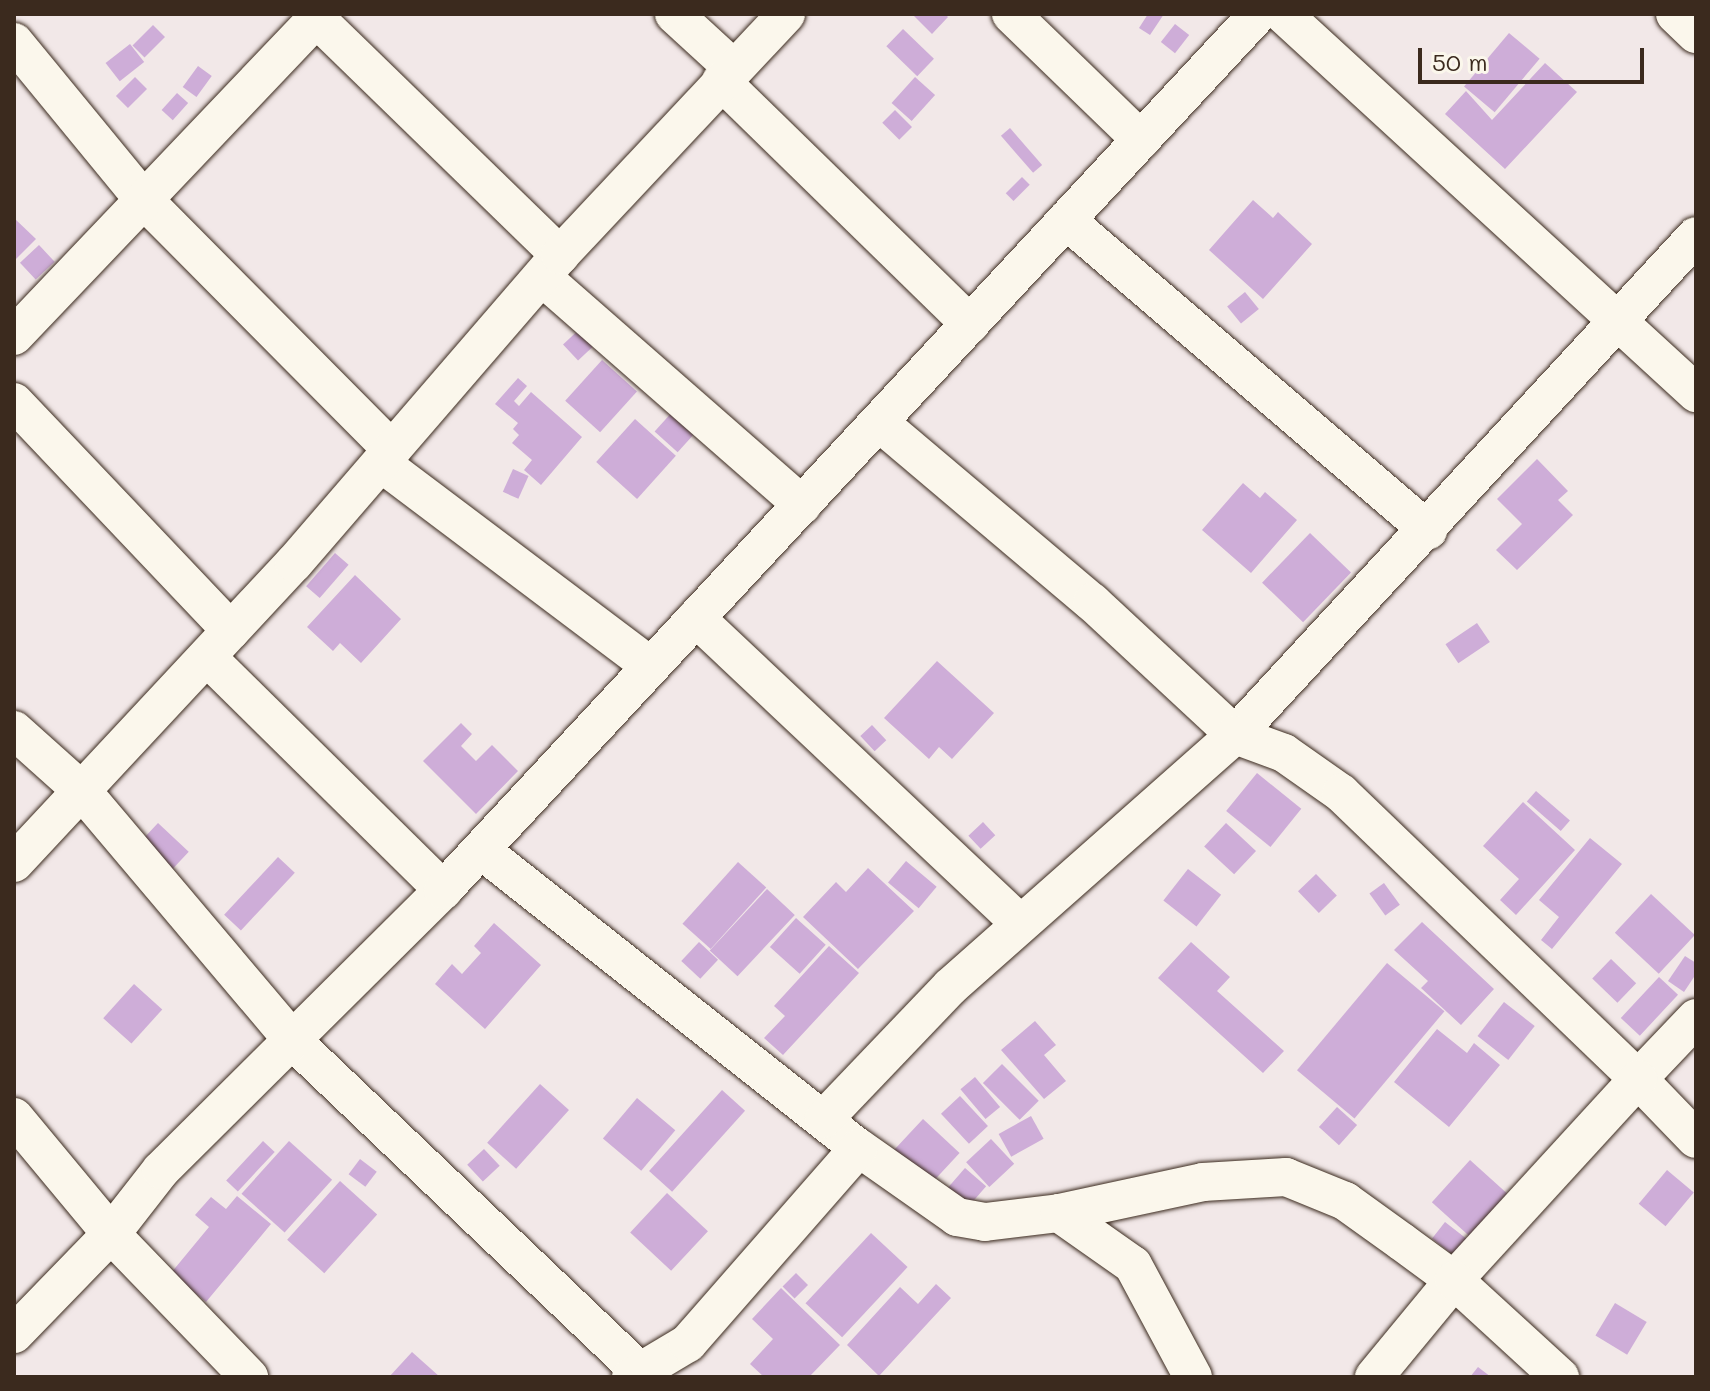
<!DOCTYPE html>
<html>
<head>
<meta charset="utf-8">
<style>
	body { margin:0 }
	#map { position:relative; width:1710px; height:1391px; overflow:hidden; background:#f2e8e8; font-family:Mali,sans-serif }
	div>[style] { position:absolute }
	.building>* { inset:0; background:#ceadd8; transform-origin:0 0 }
	.roads { filter:drop-shadow(0 0 2px #3b2a1e) drop-shadow(0 0 2px #3b2a1e) }
	.minor>* { height:38px; margin:-19px; padding:0 19px; transform-origin:19px; border-radius:19px; background:#fbf7ec }
	span { translate:-50% -50%; white-space:nowrap; text-align:center; line-height:1.15; -webkit-text-stroke:6px #fbf7ec; paint-order:stroke }
	.frame { position:absolute; inset:0; border:16px solid #3b2a1e; pointer-events:none }
	.scale { position:absolute; left:1418px; top:48px; width:226px; height:36px; box-sizing:border-box; border:4px solid #3b2a1e; border-top:0; padding-left:10px; font-size:24px; line-height:28px; white-space:nowrap; color:#3b2a1e; -webkit-text-stroke:6px #fbf7ec; paint-order:stroke }
</style>
</head>
<body>
<div id="map">
	<div class="building">
		<i style="clip-path:polygon(912px 14px,945px 14px,948px 17px,932px 34px)"></i>
		<i style="clip-path:polygon(1148px 14px,1164px 14px,1150px 35px,1139px 28px)"></i>
		<i style="left:1175px;top:24px;width:18px;height:23px;rotate:38deg"></i>
		<i style="left:153px;top:25px;width:17px;height:29px;rotate:45deg"></i>
		<i style="left:903px;top:29px;width:43px;height:24px;rotate:44deg"></i>
		<i style="left:1509px;top:33px;width:40px;height:70px;rotate:40deg"></i>
		<i style="left:130px;top:44px;width:23px;height:31px;rotate:52deg"></i>
		<i style="clip-path:polygon(1545px 63px,1577px 92px,1505px 169px,1445px 114px,1466px 91px,1492px 120px)"></i>
		<i style="left:198px;top:66px;width:17px;height:26px;rotate:36deg"></i>
		<i style="left:135px;top:77px;width:17px;height:27px;rotate:45deg"></i>
		<i style="left:915px;top:77px;width:27px;height:35px;rotate:42deg"></i>
		<i style="left:177px;top:93px;width:15px;height:23px;rotate:42deg"></i>
		<i style="left:895px;top:110px;width:24px;height:18px;rotate:45deg"></i>
		<i style="left:1010px;top:128px;width:49px;height:12px;rotate:49deg"></i>
		<i style="left:1022px;top:177px;width:11px;height:23px;rotate:45deg"></i>
		<i style="clip-path:polygon(1253px 200px,1273px 218px,1278px 212px,1312px 244px,1263px 299px,1209px 250px)"></i>
		<i style="clip-path:polygon(14px 218px,36px 239px,14px 261px)"></i>
		<i style="left:39px;top:245px;width:23px;height:26px;rotate:47deg"></i>
		<i style="left:1245px;top:292px;width:22px;height:23px;rotate:51deg"></i>
		<i style="left:585px;top:324px;width:22px;height:30px;rotate:47deg"></i>
		<i style="left:602px;top:360px;width:47px;height:55px;rotate:42deg"></i>
		<i style="clip-path:polygon(518px 378px,527px 386px,514px 401px,519px 406px,531px 392px,582px 437px,541px 485px,524px 470px,532px 460px,512px 443px,519px 435px,513px 429px,518px 423px,495px 404px)"></i>
		<i style="left:674px;top:410px;width:31px;height:29px;rotate:42deg"></i>
		<i style="left:635px;top:419px;width:55px;height:58px;rotate:42deg"></i>
		<i style="clip-path:polygon(1537px 459px,1568px 491px,1558px 500px,1573px 515px,1517px 570px,1496px 550px,1522px 524px,1497px 499px)"></i>
		<i style="left:513px;top:469px;width:17px;height:25px;rotate:24deg"></i>
		<i style="clip-path:polygon(1243px 483px,1260px 498px,1265px 492px,1297px 520px,1251px 573px,1202px 530px)"></i>
		<i style="left:1310px;top:533px;width:57px;height:69px;rotate:44deg"></i>
		<i style="left:335px;top:553px;width:18px;height:44px;rotate:41deg"></i>
		<i style="clip-path:polygon(355px 575px,401px 619px,361px 663px,340px 643px,333px 651px,307px 627px)"></i>
		<i style="left:1477px;top:623px;width:23px;height:38px;rotate:56deg"></i>
		<i style="clip-path:polygon(937px 661px,994px 713px,952px 759px,939px 747px,929px 759px,884px 718px)"></i>
		<i style="clip-path:polygon(461px 723px,472px 734px,461px 746px,476px 761px,492px 745px,518px 771px,476px 814px,423px 761px)"></i>
		<i style="left:872px;top:725px;width:21px;height:16px;rotate:47deg"></i>
		<i style="left:1257px;top:773px;width:57px;height:49px;rotate:39deg"></i>
		<i style="left:1536px;top:791px;width:45px;height:14px;rotate:41deg"></i>
		<i style="clip-path:polygon(1523px 802px,1575px 850px,1516px 915px,1500px 900px,1519px 879px,1483px 846px)"></i>
		<i style="left:983px;top:822px;width:18px;height:20px;rotate:47deg"></i>
		<i style="left:158px;top:823px;width:42px;height:25px;rotate:43deg"></i>
		<i style="left:1226px;top:823px;width:41px;height:32px;rotate:43deg"></i>
		<i style="clip-path:polygon(1590px 838px,1622px 864px,1552px 949px,1541px 940px,1559px 917px,1539px 900px)"></i>
		<i style="left:278px;top:857px;width:23px;height:79px;rotate:43deg"></i>
		<i style="left:906px;top:861px;width:40px;height:28px;rotate:40deg"></i>
		<i style="left:738px;top:862px;width:38px;height:83px;rotate:42deg"></i>
		<i style="clip-path:polygon(868px 868px,914px 911px,858px 969px,803px 917px,836px 882px,846px 892px)"></i>
		<i style="left:1188px;top:869px;width:42px;height:40px;rotate:38deg"></i>
		<i style="left:1316px;top:874px;width:30px;height:25px;rotate:46deg"></i>
		<i style="left:1384px;top:883px;width:27px;height:18px;rotate:54deg"></i>
		<i style="left:767px;top:889px;width:38px;height:84px;rotate:43deg"></i>
		<i style="left:1651px;top:894px;width:60px;height:53px;rotate:43deg"></i>
		<i style="left:796px;top:918px;width:40px;height:39px;rotate:42deg"></i>
		<i style="clip-path:polygon(1422px 922px,1494px 989px,1461px 1025px,1421px 988px,1428px 981px,1394px 950px)"></i>
		<i style="clip-path:polygon(494px 923px,541px 965px,485px 1029px,435px 984px,452px 964px,462px 974px,481px 953px,474px 946px)"></i>
		<i style="left:699px;top:942px;width:26px;height:26px;rotate:43deg"></i>
		<i style="clip-path:polygon(1191px 942px,1230px 977px,1217px 991px,1284px 1051px,1263px 1073px,1158px 978px)"></i>
		<i style="clip-path:polygon(829px 946px,859px 973px,783px 1055px,764px 1038px,785px 1016px,774px 1006px)"></i>
		<i style="clip-path:polygon(1685px 956px,1696px 963px,1696px 974px,1684px 992px,1668px 981px)"></i>
		<i style="left:1611px;top:959px;width:35px;height:27px;rotate:44deg"></i>
		<i style="left:1387px;top:963px;width:75px;height:140px;rotate:40deg"></i>
		<i style="left:1659px;top:977px;width:26px;height:56px;rotate:43deg"></i>
		<i style="left:134px;top:984px;width:38px;height:46px;rotate:42deg"></i>
		<i style="left:1504px;top:1002px;width:39px;height:43px;rotate:38deg"></i>
		<i style="clip-path:polygon(1035px 1021px,1056px 1045px,1044px 1055px,1066px 1081px,1044px 1099px,1001px 1050px)"></i>
		<i style="clip-path:polygon(1437px 1029px,1467px 1053px,1474px 1043px,1500px 1065px,1449px 1127px,1394px 1082px)"></i>
		<i style="left:1002px;top:1064px;width:52px;height:27px;rotate:45deg"></i>
		<i style="left:975px;top:1077px;width:39px;height:19px;rotate:50deg"></i>
		<i style="left:540px;top:1084px;width:39px;height:79px;rotate:42deg"></i>
		<i style="left:722px;top:1090px;width:31px;height:109px;rotate:42deg"></i>
		<i style="left:960px;top:1096px;width:41px;height:26px;rotate:47deg"></i>
		<i style="left:637px;top:1098px;width:50px;height:53px;rotate:40deg"></i>
		<i style="left:1337px;top:1107px;width:27px;height:27px;rotate:42deg"></i>
		<i style="left:1031px;top:1116px;width:26px;height:37px;rotate:61deg"></i>
		<i style="left:923px;top:1119px;width:50px;height:48px;rotate:43deg"></i>
		<i style="left:991px;top:1139px;width:34px;height:34px;rotate:47deg"></i>
		<i style="left:263px;top:1141px;width:16px;height:54px;rotate:43deg"></i>
		<i style="left:289px;top:1141px;width:58px;height:71px;rotate:42deg"></i>
		<i style="left:484px;top:1149px;width:23px;height:23px;rotate:47deg"></i>
		<i style="left:360px;top:1159px;width:21px;height:19px;rotate:37deg"></i>
		<i style="left:1470px;top:1160px;width:50px;height:57px;rotate:42deg"></i>
		<i style="left:965px;top:1168px;width:28px;height:40px;rotate:41deg"></i>
		<i style="left:1667px;top:1170px;width:35px;height:44px;rotate:40deg"></i>
		<i style="left:340px;top:1181px;width:50px;height:79px;rotate:42deg"></i>
		<i style="left:667px;top:1193px;width:56px;height:54px;rotate:43deg"></i>
		<i style="clip-path:polygon(237px 1196px,271px 1224px,206px 1302px,171px 1273px,209px 1227px,195px 1215px,211px 1197px,226px 1209px)"></i>
		<i style="left:1445px;top:1222px;width:31px;height:21px;rotate:38deg"></i>
		<i style="left:871px;top:1233px;width:50px;height:96px;rotate:43deg"></i>
		<i style="left:796px;top:1273px;width:17px;height:19px;rotate:45deg"></i>
		<i style="clip-path:polygon(936px 1284px,951px 1298px,879px 1376px,847px 1345px,900px 1287px,918px 1304px)"></i>
		<i style="clip-path:polygon(781px 1288px,840px 1345px,809px 1377px,764px 1377px,750px 1364px,773px 1339px,752px 1319px)"></i>
		<i style="left:1615px;top:1303px;width:37px;height:38px;rotate:31deg"></i>
		<i style="clip-path:polygon(412px 1352px,440px 1377px,389px 1377px)"></i>
		<i style="clip-path:polygon(1478px 1367px,1491px 1377px,1470px 1377px)"></i>
	</div>
	<div class="roads">
		<div class="minor">
			<i style="left:674px;top:14px;width:80px;rotate:42.5deg"></i>
			<i style="left:1011px;top:14px;width:181px;rotate:44.1deg"></i>
			<i style="left:1283px;top:14px;width:561px;rotate:42.54deg"></i>
			<i style="left:1675px;top:14px;width:29px;rotate:44deg"></i>
			<i style="left:317px;top:19px;width:339px;rotate:44.2deg"></i>
			<i style="left:14px;top:42px;width:205px;rotate:50.6deg"></i>
			<i style="left:144px;top:200px;width:352px;rotate:45.2deg"></i>
			<i style="left:721px;top:81px;width:348px;rotate:44.3deg"></i>
			<i style="left:1066px;top:220px;width:477px;rotate:40.6deg"></i>
			<i style="left:542px;top:277px;width:346px;rotate:41.2deg"></i>
			<i style="left:14px;top:336px;width:445px;rotate:-46.4deg"></i>
			<i style="left:14px;top:402px;width:315px;rotate:46.5deg"></i>
			<i style="left:881px;top:424px;width:276px;rotate:40.2deg"></i>
			<i style="left:1092px;top:602px;width:195px;rotate:42.9deg"></i>
			<i style="left:1235px;top:735px;width:679px;rotate:-47.27deg"></i>
			<i style="left:381px;top:463px;width:336px;rotate:37deg"></i>
			<i style="left:696px;top:618px;width:445px;rotate:43.3deg"></i>
			<i style="left:207px;top:657px;width:332px;rotate:44.6deg"></i>
			<i style="left:14px;top:730px;width:91px;rotate:41.9deg"></i>
			<i style="left:82px;top:791px;width:330px;rotate:49.8deg"></i>
			<i style="left:295px;top:1043px;width:476px;rotate:43.6deg"></i>
			<i style="left:481px;top:850px;width:481px;rotate:38.3deg"></i>
			<i style="left:859px;top:1148px;width:120px;rotate:35.1deg"></i>
			<i style="left:957px;top:1217px;width:28px;rotate:10deg"></i>
			<i style="left:985px;top:1222px;width:75px;rotate:-6.9deg"></i>
			<i style="left:1059px;top:1213px;width:90px;rotate:35.1deg"></i>
			<i style="left:1133px;top:1265px;width:127px;rotate:61.8deg"></i>
			<i style="left:14px;top:863px;width:410px;rotate:-47deg"></i>
			<i style="left:294px;top:563px;width:407px;rotate:-49.2deg"></i>
			<i style="left:560px;top:255px;width:330px;rotate:-46.8deg"></i>
			<i style="left:1696px;top:1018px;width:84px;rotate:133.6deg"></i>
			<i style="left:1638px;top:1079px;width:83px;rotate:46deg"></i>
			<i style="left:14px;top:1117px;width:152px;rotate:50.3deg"></i>
			<i style="left:111px;top:1234px;width:81px;rotate:-52deg"></i>
			<i style="left:161px;top:1170px;width:397px;rotate:-44.8deg"></i>
			<i style="left:443px;top:890px;width:1196px;rotate:-47.07deg"></i>
			<i style="left:824px;top:1119px;width:182px;rotate:-46.3deg"></i>
			<i style="left:950px;top:987px;width:380px;rotate:-41.5deg"></i>
			<i style="left:1235px;top:735px;width:52px;rotate:20.2deg"></i>
			<i style="left:1284px;top:753px;width:70px;rotate:35.1deg"></i>
			<i style="left:1341px;top:793px;width:412px;rotate:43.9deg"></i>
			<i style="left:1638px;top:1079px;width:273px;rotate:132.5deg"></i>
			<i style="left:1454px;top:1280px;width:126px;rotate:129.5deg"></i>
			<i style="left:1059px;top:1213px;width:147px;rotate:-12.1deg"></i>
			<i style="left:1203px;top:1182px;width:83px;rotate:-3.4deg"></i>
			<i style="left:1286px;top:1177px;width:64px;rotate:22.1deg"></i>
			<i style="left:1345px;top:1201px;width:70px;rotate:35.7deg"></i>
			<i style="left:1402px;top:1242px;width:64px;rotate:36.2deg"></i>
			<i style="left:1454px;top:1280px;width:144px;rotate:42.5deg"></i>
			<i style="left:14px;top:1334px;width:139px;rotate:-45.9deg"></i>
			<i style="left:111px;top:1234px;width:199px;rotate:46deg"></i>
			<i style="left:631px;top:1377px;width:66px;rotate:-30.8deg"></i>
			<i style="left:688px;top:1343px;width:259px;rotate:-48.8deg"></i>
		</div>
	</div>
	<div class="frame"></div>
	<div class="scale">50 m</div>
</div>
</body>
</html>
